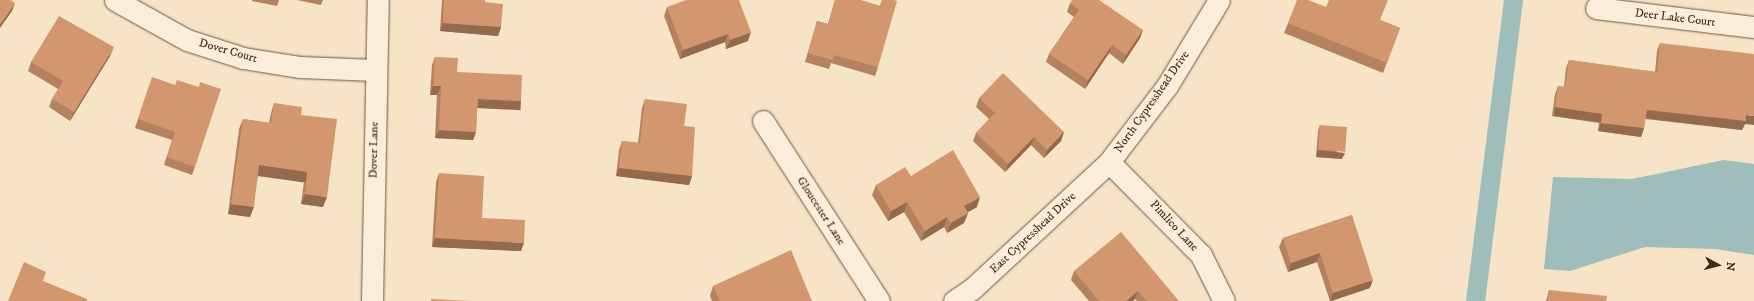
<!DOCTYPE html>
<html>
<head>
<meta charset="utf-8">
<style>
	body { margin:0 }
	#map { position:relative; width:1754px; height:301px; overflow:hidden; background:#f7e3c6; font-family:"IM FELL DW Pica",serif }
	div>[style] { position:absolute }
	.water>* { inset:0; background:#9ebdbb }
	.canal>* { height:19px; margin:-9.5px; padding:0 9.5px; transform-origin:9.5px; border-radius:9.5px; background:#9ebdbb }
	.roads { filter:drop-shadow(0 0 1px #6e593e) drop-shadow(0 0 1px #6e593e) }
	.minor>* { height:21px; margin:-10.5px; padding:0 10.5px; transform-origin:10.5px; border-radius:10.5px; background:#faedda }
	.wall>* { inset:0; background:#b5825f }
	.shaded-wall>* { inset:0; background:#946a4e; transform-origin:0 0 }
	.building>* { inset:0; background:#d3976f; transform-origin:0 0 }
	span { translate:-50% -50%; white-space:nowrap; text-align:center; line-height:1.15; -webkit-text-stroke:3px #faedda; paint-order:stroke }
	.street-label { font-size:12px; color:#402b10 }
	.north { position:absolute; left:1698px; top:245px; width:40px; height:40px; -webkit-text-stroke:3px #faedda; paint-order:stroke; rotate:97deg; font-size:11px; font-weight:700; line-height:16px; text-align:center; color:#402b10 }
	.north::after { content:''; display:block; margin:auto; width:14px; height:18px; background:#402b10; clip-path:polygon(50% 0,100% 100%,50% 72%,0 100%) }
</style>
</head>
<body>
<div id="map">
	<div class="water">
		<i style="clip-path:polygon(1724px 160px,1754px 164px,1754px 255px,1715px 249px,1645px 247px,1570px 271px,1544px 269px,1553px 177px,1632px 179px)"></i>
	</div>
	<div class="canal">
		<i style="left:1475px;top:301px;width:303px;rotate:-82.8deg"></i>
	</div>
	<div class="roads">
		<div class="minor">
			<i style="left:115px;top:0;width:82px;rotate:29.1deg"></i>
			<i style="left:187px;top:40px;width:59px;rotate:17.8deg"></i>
			<i style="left:243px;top:58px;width:58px;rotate:9deg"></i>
			<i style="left:300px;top:67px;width:75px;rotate:2.3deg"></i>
			<i style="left:1596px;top:8px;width:159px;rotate:6.9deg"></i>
			<i style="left:763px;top:121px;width:214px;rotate:57.2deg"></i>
			<i style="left:1109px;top:162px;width:131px;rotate:45.3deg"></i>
			<i style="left:1201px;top:255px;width:51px;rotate:63.4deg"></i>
			<i style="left:372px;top:301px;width:301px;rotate:-88.9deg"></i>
			<i style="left:954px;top:301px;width:22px;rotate:-34deg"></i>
			<i style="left:972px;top:289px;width:187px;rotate:-42.8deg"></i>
			<i style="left:1109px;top:162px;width:96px;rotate:-52.7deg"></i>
			<i style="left:1167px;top:86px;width:100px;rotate:-58.8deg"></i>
		</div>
	</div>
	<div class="wall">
		<i style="clip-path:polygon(252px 0,279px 0,277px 6px,252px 1px)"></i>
		<i style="clip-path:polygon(297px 0,323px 0,321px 5px)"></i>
		<i style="clip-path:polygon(442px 0,485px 0,485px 2px,501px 27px,498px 36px,440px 31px)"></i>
		<i style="clip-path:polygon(835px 0,860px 0,880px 6px,882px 0,878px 67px,875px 76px,831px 63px,829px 69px,805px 62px,817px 21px,828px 24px)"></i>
		<i style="clip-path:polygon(1070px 3px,1143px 30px,1140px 38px,1123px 64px,1109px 53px,1085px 89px,1046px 62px,1049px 54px,1074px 17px,1067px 12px)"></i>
		<i style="clip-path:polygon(667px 7px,748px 41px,726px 49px,725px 42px,680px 59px,664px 16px)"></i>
		<i style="clip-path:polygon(1326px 7px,1380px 20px,1400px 28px,1383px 73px,1284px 33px,1288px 23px)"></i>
		<i style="clip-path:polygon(1660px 43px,1745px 124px,1742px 130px,1645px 119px,1644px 128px,1641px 137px,1598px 131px,1599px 123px,1552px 116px,1555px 94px,1558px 86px,1564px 87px,1566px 68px,1569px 60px,1655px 72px,1657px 51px)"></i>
		<i style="clip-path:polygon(110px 56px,70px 121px,49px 107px,52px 99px,58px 89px,28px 71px,31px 62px)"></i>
		<i style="clip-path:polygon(435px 57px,457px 72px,521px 101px,518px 109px,477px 108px,476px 132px,473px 140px,435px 138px,437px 95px,430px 95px,432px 65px)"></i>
		<i style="clip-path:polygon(149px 86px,195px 167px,192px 175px,164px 165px,172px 140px,135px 128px)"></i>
		<i style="clip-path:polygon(979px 98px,1064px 132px,1061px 141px,1044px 158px,1031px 145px,1005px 172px,973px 141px,976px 133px,989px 119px,976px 107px)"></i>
		<i style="clip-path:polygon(645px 99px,684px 126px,692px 176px,689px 185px,616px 176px,619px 150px,622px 141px,638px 143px,642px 108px)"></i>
		<i style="clip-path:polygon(274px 103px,301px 115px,323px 207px,301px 204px,304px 182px,258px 175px,250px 217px,228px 214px,239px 129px,243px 119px,269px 123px,271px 113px)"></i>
		<i style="clip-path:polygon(1320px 125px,1342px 159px,1316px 157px,1318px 131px)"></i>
		<i style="clip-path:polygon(439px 173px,482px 218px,521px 251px,432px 247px,436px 182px)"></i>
		<i style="clip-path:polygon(911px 176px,977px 207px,967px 212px,968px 213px,964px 223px,947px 233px,944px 227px,921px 241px,904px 212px,888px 221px,872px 195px,876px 185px)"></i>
		<i style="clip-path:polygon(1352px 215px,1370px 288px,1332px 301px,1330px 301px,1317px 262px,1288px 272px,1279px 247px,1283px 238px)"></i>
		<i style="clip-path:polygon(1074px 271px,1179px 301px,1137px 301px,1135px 299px,1133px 301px,1089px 301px,1071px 280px)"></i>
		<i style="clip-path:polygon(713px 286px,812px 301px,712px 301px,710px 296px)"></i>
		<i style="clip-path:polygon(1549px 290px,1606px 301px,1546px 301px)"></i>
	</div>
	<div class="shaded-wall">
		<i style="clip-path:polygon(15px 3px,12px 11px,0 28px,0 24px)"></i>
		<i style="clip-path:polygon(443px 23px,501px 27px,498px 36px,440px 31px)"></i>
		<i style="clip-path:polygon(1143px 30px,1140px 38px,1123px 64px,1126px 55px)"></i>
		<i style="clip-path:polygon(751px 32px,748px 41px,726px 49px,730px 40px)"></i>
		<i style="clip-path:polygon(728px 34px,725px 42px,680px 59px,683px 50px)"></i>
		<i style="clip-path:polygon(1112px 45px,1109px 53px,1085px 89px,1088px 80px)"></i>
		<i style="clip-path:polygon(114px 47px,110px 56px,70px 121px,74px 112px)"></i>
		<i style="clip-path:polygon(433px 86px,441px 86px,437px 95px,430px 95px)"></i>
		<i style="left:478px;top:99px;width:43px;height:9px;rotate:3deg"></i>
		<i style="left:1555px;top:107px;width:48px;height:9px;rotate:8deg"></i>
		<i style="clip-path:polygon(1647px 110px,1746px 115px,1754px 116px,1754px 125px,1745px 124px,1742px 130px,1643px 118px)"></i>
		<i style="clip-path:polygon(1601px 123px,1644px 128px,1641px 137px,1598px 131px)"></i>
		<i style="clip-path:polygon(439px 130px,476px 132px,473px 140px,435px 138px)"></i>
		<i style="clip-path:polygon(1064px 132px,1061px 141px,1044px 158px,1047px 150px)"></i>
		<i style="clip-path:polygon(1034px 137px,1031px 145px,1005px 172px,1008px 164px)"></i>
		<i style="clip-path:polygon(1318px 150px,1345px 153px,1342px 159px,1316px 157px)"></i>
		<i style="left:259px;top:165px;width:49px;height:11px;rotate:8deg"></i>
		<i style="clip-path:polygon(619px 168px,692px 176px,689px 185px,616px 176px)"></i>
		<i style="clip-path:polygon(305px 194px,327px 197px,323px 207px,301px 204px)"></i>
		<i style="clip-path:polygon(980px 197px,977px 207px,960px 217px,964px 206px)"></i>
		<i style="clip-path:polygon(907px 202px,904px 212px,888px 221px,891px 211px)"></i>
		<i style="clip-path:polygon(231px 204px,254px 207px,250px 217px,228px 214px)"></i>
		<i style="clip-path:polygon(968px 213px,964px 223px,947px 233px,951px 223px)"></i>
		<i style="clip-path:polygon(947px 217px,944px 227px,921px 241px,925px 231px)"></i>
		<i style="clip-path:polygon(435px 238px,524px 243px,521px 251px,432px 247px)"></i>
		<i style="clip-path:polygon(1320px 253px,1317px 262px,1288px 272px,1291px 263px)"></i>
		<i style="clip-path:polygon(1373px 280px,1370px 288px,1330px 301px,1333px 293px)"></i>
		<i style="clip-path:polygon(1138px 291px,1135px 299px,1133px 301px,1126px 301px)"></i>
	</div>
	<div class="building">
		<i style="clip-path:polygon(0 0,11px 0,15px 3px,0 24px)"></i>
		<i style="clip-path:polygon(444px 0,485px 0,485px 2px,503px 4px,501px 27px,443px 23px)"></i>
		<i style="clip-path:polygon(686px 0,739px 0,751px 32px,730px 40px,728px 34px,683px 50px,667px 7px)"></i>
		<i style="clip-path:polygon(835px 0,860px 0,880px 6px,882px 0,893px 0,897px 1px,878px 67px,834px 55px,832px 60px,808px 53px,817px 21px,828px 24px)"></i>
		<i style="clip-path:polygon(1072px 0,1099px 0,1143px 30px,1126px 55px,1112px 45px,1088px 80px,1049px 54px,1079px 10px,1070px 3px)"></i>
		<i style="clip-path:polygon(1297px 0,1308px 0,1326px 7px,1329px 0,1388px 0,1380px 20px,1400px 28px,1387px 63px,1288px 23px)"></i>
		<i style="clip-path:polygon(59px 16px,114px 47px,74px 112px,52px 99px,63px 81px,31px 62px)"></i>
		<i style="clip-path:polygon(1660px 43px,1754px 54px,1754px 116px,1746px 115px,1746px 121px,1647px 110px,1644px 128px,1601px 123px,1602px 114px,1555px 107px,1558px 86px,1565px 87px,1569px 60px,1657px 72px)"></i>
		<i style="clip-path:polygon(435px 57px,458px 58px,457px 72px,522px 75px,521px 101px,478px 99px,476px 132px,439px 130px,441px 86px,433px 86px)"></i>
		<i style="clip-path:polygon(1003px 73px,1064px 132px,1047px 150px,1034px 137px,1008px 164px,976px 133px,995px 113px,979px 98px)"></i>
		<i style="clip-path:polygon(152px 77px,175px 85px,177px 80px,199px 87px,200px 82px,221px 89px,195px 167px,167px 157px,175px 132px,138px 119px)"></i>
		<i style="clip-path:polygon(645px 99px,687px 104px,684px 126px,695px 127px,692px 176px,619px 168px,622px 141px,640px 143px)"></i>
		<i style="clip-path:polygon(274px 103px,302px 107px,301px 115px,337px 119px,327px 197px,305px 194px,307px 172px,259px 165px,254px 207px,231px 204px,243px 119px,271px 123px)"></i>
		<i style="left:1320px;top:125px;width:27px;height:25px;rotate:4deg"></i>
		<i style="clip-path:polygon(953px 150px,980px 197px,964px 206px,968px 213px,951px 223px,947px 217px,925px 231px,907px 202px,891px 211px,876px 185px,905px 167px,911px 176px)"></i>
		<i style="clip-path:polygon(439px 173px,484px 176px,482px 218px,525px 220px,524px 243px,435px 238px)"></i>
		<i style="clip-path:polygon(1352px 215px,1373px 280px,1333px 293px,1320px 253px,1291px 263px,1283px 238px)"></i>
		<i style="clip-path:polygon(1121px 232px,1179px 301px,1147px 301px,1138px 291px,1126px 301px,1099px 301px,1074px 271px)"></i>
		<i style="clip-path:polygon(791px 250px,812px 301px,720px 301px,713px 286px)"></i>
		<i style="clip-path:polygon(24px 262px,46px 272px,43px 281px,87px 299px,87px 301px,8px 301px)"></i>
		<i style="clip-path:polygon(1549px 290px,1607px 296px,1606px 301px,1548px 301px)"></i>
		<i style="clip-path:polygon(431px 299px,472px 301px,431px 301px)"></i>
	</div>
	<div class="street-label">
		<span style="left:1675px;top:18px;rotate:7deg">Deer Lake Court</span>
		<span style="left:228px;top:51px;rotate:16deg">Dover Court</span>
		<span style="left:1152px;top:102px;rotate:-55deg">North Cypresshead Drive</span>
		<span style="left:374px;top:150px;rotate:-89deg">Dover Lane</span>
		<span style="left:821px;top:211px;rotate:57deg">Gloucester Lane</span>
		<span style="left:1174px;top:226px;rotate:47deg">Pimlico Lane</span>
		<span style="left:1033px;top:233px;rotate:-43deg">East Cypresshead Drive</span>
	</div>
	<div class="north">N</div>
</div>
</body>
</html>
